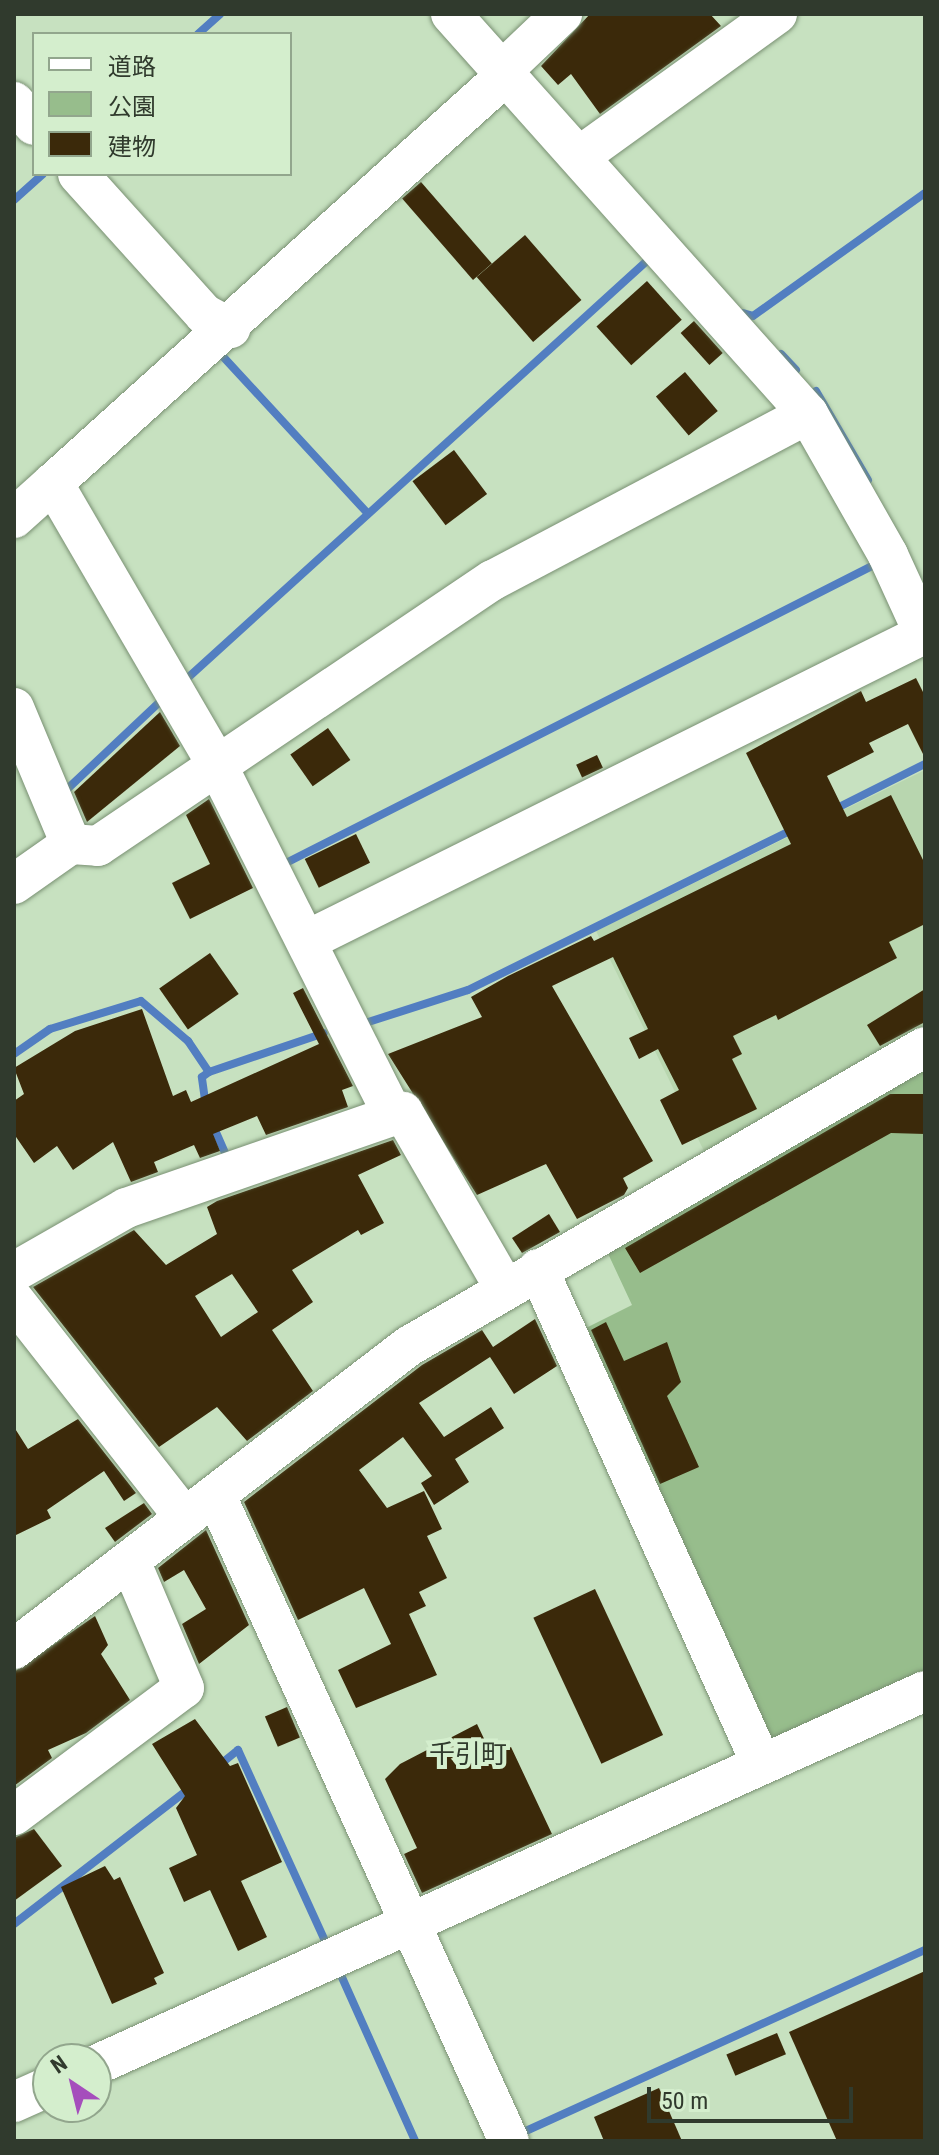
<!DOCTYPE html>
<html>
<head>
<meta charset="utf-8">
<style>
	body { margin:0 }
	#map { position:relative; width:939px; height:2155px; overflow:hidden; background:#c7e1c0; font-family:"Roboto Condensed","Noto Sans JP",sans-serif }
	div>[style] { position:absolute }
	.built>* { inset:0; background:#b8d6af }
	.green>* { inset:0; background:#97bd8c }
	.stream>* { height:8px; margin:-4px; padding:0 4px; transform-origin:4px; border-radius:4px; background:#527ec1 }
	.building>* { inset:0; background:#3b290a; transform-origin:0 0 }
	.roads { filter:drop-shadow(0 0 2px #799072) drop-shadow(0 0 2px #799072) }
	.minor>* { height:40px; margin:-20px; padding:0 20px; transform-origin:20px; border-radius:20px; background:#fff }
	span { translate:-50% -50%; white-space:nowrap; text-align:center; line-height:1.15; -webkit-text-stroke:8px #d4eecd; paint-order:stroke }
	.quarter-label { font-size:26px; color:#303a2d }
	.frame { position:absolute; inset:0; border:16px solid #303a2d; pointer-events:none }
	.legend { position:absolute; left:32px; top:32px; width:260px; height:144px; box-sizing:border-box; background:#d4eecd; border:2px solid #92a68d; margin:0; padding:10px 14px; list-style:none; font-size:24px; color:#303a2d }
	.legend li { display:flex; align-items:center; gap:16px; height:40px }
	.legend b { width:40px; border:2px solid #92a68d }
	.north { position:absolute; left:32px; top:2043px; width:80px; height:80px; box-sizing:border-box; background:#d4eecd; border:2px solid #92a68d; border-radius:50%; rotate:325deg; font-size:22px; font-weight:700; line-height:32px; text-align:center; color:#303a2d }
	.north::after { content:''; display:block; margin:auto; width:28px; height:36px; background:#a54ebc; clip-path:polygon(50% 0,100% 100%,50% 72%,0 100%) }
	.scale { position:absolute; left:647px; top:2087px; width:206px; height:36px; box-sizing:border-box; border:4px solid #303a2d; border-top:0; padding-left:10px; font-size:24px; line-height:28px; white-space:nowrap; color:#303a2d; -webkit-text-stroke:6px #d4eecd; paint-order:stroke }
</style>
</head>
<body>
<div id="map">
	<div class="built">
		<i style="clip-path:polygon(925px 770px,925px 1028px,705px 1153px,596px 931px)"></i>
	</div>
	<div class="green">
		<i style="clip-path:polygon(925px 1060px,925px 1676px,772px 1746px,576px 1333px,632px 1305px,604px 1245px)"></i>
	</div>
	<div class="stream">
		<i style="left:198px;top:34px;width:30px;rotate:-42deg"></i>
		<i style="left:14px;top:200px;width:39px;rotate:-42deg"></i>
		<i style="left:743px;top:313px;width:10px;rotate:17deg"></i>
		<i style="left:753px;top:316px;width:211px;rotate:-35.6deg"></i>
		<i style="left:216px;top:349px;width:224px;rotate:47.3deg"></i>
		<i style="left:781px;top:354px;width:22px;rotate:47deg"></i>
		<i style="left:816px;top:391px;width:103px;rotate:59.7deg"></i>
		<i style="left:181px;top:684px;width:631px;rotate:-42.24deg"></i>
		<i style="left:62px;top:794px;width:143px;rotate:-43.3deg"></i>
		<i style="left:835px;top:809px;width:101px;rotate:-26.6deg"></i>
		<i style="left:280px;top:866px;width:670px;rotate:-26.87deg"></i>
		<i style="left:359px;top:1025px;width:114px;rotate:-17.8deg"></i>
		<i style="left:468px;top:990px;width:364px;rotate:-26.3deg"></i>
		<i style="left:14px;top:1054px;width:44px;rotate:-34.8deg"></i>
		<i style="left:50px;top:1029px;width:95px;rotate:-17.1deg"></i>
		<i style="left:141px;top:1001px;width:62px;rotate:40.4deg"></i>
		<i style="left:188px;top:1041px;width:37px;rotate:56deg"></i>
		<i style="left:209px;top:1072px;width:121px;rotate:-18.7deg"></i>
		<i style="left:206px;top:1107px;width:30px;rotate:-98deg"></i>
		<i style="left:202px;top:1077px;width:9px;rotate:-36deg"></i>
		<i style="left:212px;top:1123px;width:43px;rotate:66.4deg"></i>
		<i style="left:217px;top:1767px;width:27px;rotate:-39deg"></i>
		<i style="left:238px;top:1750px;width:212px;rotate:65.5deg"></i>
		<i style="left:14px;top:1924px;width:224px;rotate:-37.7deg"></i>
		<i style="left:340px;top:1973px;width:184px;rotate:65.9deg"></i>
		<i style="left:517px;top:2135px;width:448px;rotate:-24.4deg"></i>
	</div>
	<div class="building">
		<i style="clip-path:polygon(590px 14px,710px 14px,721px 26px,600px 114px,571px 74px,558px 85px,541px 66px)"></i>
		<i style="left:421px;top:182px;width:108px;height:25px;rotate:49deg"></i>
		<i style="left:525px;top:235px;width:86px;height:64px;rotate:49deg"></i>
		<i style="left:647px;top:281px;width:52px;height:68px;rotate:48deg"></i>
		<i style="left:694px;top:321px;width:43px;height:18px;rotate:48deg"></i>
		<i style="left:685px;top:372px;width:51px;height:38px;rotate:50deg"></i>
		<i style="left:454px;top:450px;width:55px;height:52px;rotate:53deg"></i>
		<i style="clip-path:polygon(916px 678px,925px 696px,925px 758px,908px 724px,869px 743px,874px 752px,827px 776px,847px 817px,891px 795px,925px 864px,925px 924px,889px 942px,897px 958px,778px 1020px,776px 1015px,733px 1036px,742px 1054px,732px 1059px,757px 1109px,682px 1145px,660px 1100px,679px 1090px,658px 1049px,639px 1059px,629px 1038px,648px 1029px,613px 957px,552px 986px,653px 1161px,623px 1178px,628px 1188px,624px 1195px,577px 1219px,546px 1164px,477px 1195px,388px 1054px,482px 1017px,471px 997px,508px 976px,591px 936px,594px 941px,791px 844px,746px 753px,861px 691px,866px 702px)"></i>
		<i style="clip-path:polygon(160px 712px,180px 746px,87px 822px,74px 792px)"></i>
		<i style="left:328px;top:728px;width:39px;height:46px;rotate:55deg"></i>
		<i style="left:597px;top:755px;width:14px;height:23px;rotate:65deg"></i>
		<i style="clip-path:polygon(209px 799px,253px 888px,190px 919px,172px 883px,210px 864px,186px 815px)"></i>
		<i style="left:356px;top:834px;width:32px;height:57px;rotate:64deg"></i>
		<i style="left:210px;top:953px;width:50px;height:62px;rotate:55deg"></i>
		<i style="clip-path:polygon(303px 988px,353px 1086px,342px 1090px,348px 1107px,266px 1135px,257px 1116px,213px 1134px,220px 1151px,200px 1158px,194px 1145px,154px 1162px,158px 1172px,131px 1182px,113px 1142px,73px 1170px,57px 1146px,34px 1163px,14px 1134px,14px 1101px,24px 1094px,14px 1068px,75px 1031px,142px 1009px,173px 1096px,186px 1090px,191px 1102px,319px 1044px,293px 993px)"></i>
		<i style="clip-path:polygon(925px 989px,925px 1022px,880px 1046px,867px 1025px)"></i>
		<i style="clip-path:polygon(890px 1094px,925px 1094px,925px 1134px,891px 1133px,640px 1273px,625px 1248px)"></i>
		<i style="clip-path:polygon(evenodd,393px 1140px,401px 1155px,358px 1175px,384px 1223px,361px 1235px,358px 1230px,292px 1270px,313px 1302px,272px 1330px,313px 1391px,247px 1441px,217px 1407px,159px 1447px,33px 1287px,134px 1230px,166px 1265px,217px 1234px,207px 1207px,217px 1201px,393px 1140px,232px 1274px,258px 1312px,221px 1337px,195px 1296px,232px 1274px)"></i>
		<i style="clip-path:polygon(549px 1214px,560px 1232px,522px 1253px,512px 1238px)"></i>
		<i style="clip-path:polygon(535px 1319px,557px 1366px,514px 1394px,490px 1357px,419px 1403px,444px 1437px,491px 1407px,504px 1428px,455px 1459px,469px 1482px,434px 1505px,421px 1483px,432px 1476px,403px 1437px,359px 1470px,387px 1508px,424px 1491px,442px 1529px,427px 1536px,447px 1578px,419px 1592px,426px 1606px,409px 1614px,437px 1675px,356px 1708px,338px 1670px,391px 1644px,364px 1588px,298px 1620px,244px 1502px,422px 1365px,482px 1330px,493px 1347px)"></i>
		<i style="clip-path:polygon(606px 1322px,624px 1361px,667px 1342px,681px 1382px,667px 1396px,699px 1467px,660px 1484px,591px 1330px)"></i>
		<i style="clip-path:polygon(78px 1419px,136px 1493px,124px 1501px,104px 1471px,47px 1510px,51px 1518px,14px 1536px,14px 1427px,28px 1449px)"></i>
		<i style="clip-path:polygon(144px 1503px,152px 1514px,115px 1542px,105px 1528px)"></i>
		<i style="clip-path:polygon(206px 1530px,249px 1625px,199px 1664px,182px 1624px,206px 1609px,184px 1570px,164px 1582px,158px 1568px)"></i>
		<i style="left:595px;top:1589px;width:161px;height:68px;rotate:65deg"></i>
		<i style="clip-path:polygon(95px 1616px,108px 1645px,101px 1654px,130px 1700px,86px 1733px,48px 1750px,52px 1758px,14px 1786px,14px 1672px)"></i>
		<i style="left:287px;top:1707px;width:33px;height:24px;rotate:67deg"></i>
		<i style="clip-path:polygon(195px 1719px,230px 1766px,238px 1763px,282px 1862px,241px 1881px,267px 1937px,238px 1951px,210px 1890px,184px 1902px,169px 1868px,197px 1855px,176px 1808px,185px 1796px,152px 1744px)"></i>
		<i style="clip-path:polygon(477px 1724px,488px 1747px,498px 1742px,503px 1751px,511px 1747px,552px 1834px,422px 1893px,404px 1854px,417px 1848px,385px 1779px,400px 1764px)"></i>
		<i style="clip-path:polygon(34px 1829px,62px 1866px,14px 1901px,14px 1838px)"></i>
		<i style="clip-path:polygon(105px 1866px,114px 1880px,120px 1877px,164px 1973px,154px 1978px,157px 1984px,112px 2004px,61px 1887px)"></i>
		<i style="clip-path:polygon(925px 1971px,925px 2141px,837px 2141px,789px 2032px)"></i>
		<i style="left:777px;top:2033px;width:23px;height:55px;rotate:67deg"></i>
		<i style="clip-path:polygon(659px 2088px,682px 2141px,604px 2141px,594px 2117px)"></i>
	</div>
	<div class="roads">
		<div class="minor">
			<i style="left:451px;top:14px;width:536px;rotate:48.25deg"></i>
			<i style="left:808px;top:414px;width:162px;rotate:60.4deg"></i>
			<i style="left:888px;top:555px;width:89px;rotate:65.4deg"></i>
			<i style="left:502px;top:71px;width:83px;rotate:-43.5deg"></i>
			<i style="left:14px;top:102px;width:30px;rotate:49deg"></i>
			<i style="left:580px;top:156px;width:243px;rotate:-35.8deg"></i>
			<i style="left:78px;top:174px;width:188px;rotate:48deg"></i>
			<i style="left:204px;top:314px;width:30px;rotate:28deg"></i>
			<i style="left:14px;top:518px;width:52px;rotate:-41.9deg"></i>
			<i style="left:14px;top:708px;width:147px;rotate:67.3deg"></i>
			<i style="left:14px;top:884px;width:70px;rotate:-35.1deg"></i>
			<i style="left:71px;top:844px;width:27px;rotate:4deg"></i>
			<i style="left:98px;top:846px;width:476px;rotate:-34deg"></i>
			<i style="left:493px;top:580px;width:356px;rotate:-27.8deg"></i>
			<i style="left:308px;top:940px;width:688px;rotate:-26.42deg"></i>
			<i style="left:392px;top:1113px;width:392px;rotate:-116.7deg"></i>
			<i style="left:216px;top:763px;width:324px;rotate:-120.2deg"></i>
			<i style="left:53px;top:483px;width:610px;rotate:-42.01deg"></i>
			<i style="left:538px;top:1269px;width:542px;rotate:65.7deg"></i>
			<i style="left:14px;top:1272px;width:129px;rotate:-29.7deg"></i>
			<i style="left:126px;top:1208px;width:293px;rotate:-19.1deg"></i>
			<i style="left:403px;top:1112px;width:204px;rotate:60deg"></i>
			<i style="left:14px;top:1300px;width:277px;rotate:51.9deg"></i>
			<i style="left:217px;top:1498px;width:706px;rotate:65.58deg"></i>
			<i style="left:14px;top:1649px;width:498px;rotate:-37.5deg"></i>
			<i style="left:409px;top:1346px;width:596px;rotate:-30.09deg"></i>
			<i style="left:14px;top:1815px;width:212px;rotate:-36.8deg"></i>
			<i style="left:184px;top:1688px;width:138px;rotate:-113deg"></i>
			<i style="left:96px;top:2065px;width:909px;rotate:-24.28deg"></i>
			<i style="left:14px;top:2102px;width:37px;rotate:-24deg"></i>
		</div>
	</div>
	<div class="quarter-label">
		<span style="left:468px;top:1755px">千引町</span>
	</div>
	<div class="frame"></div>
	<ul class="legend">
	<li><b style="height:10px;background:#fff"></b>道路</li>
	<li><b style="height:22px;background:#97bd8c"></b>公園</li>
	<li><b style="height:22px;background:#3b290a"></b>建物</li>
	</ul>
	<div class="north">N</div>
	<div class="scale">50 m</div>
</div>
</body>
</html>
